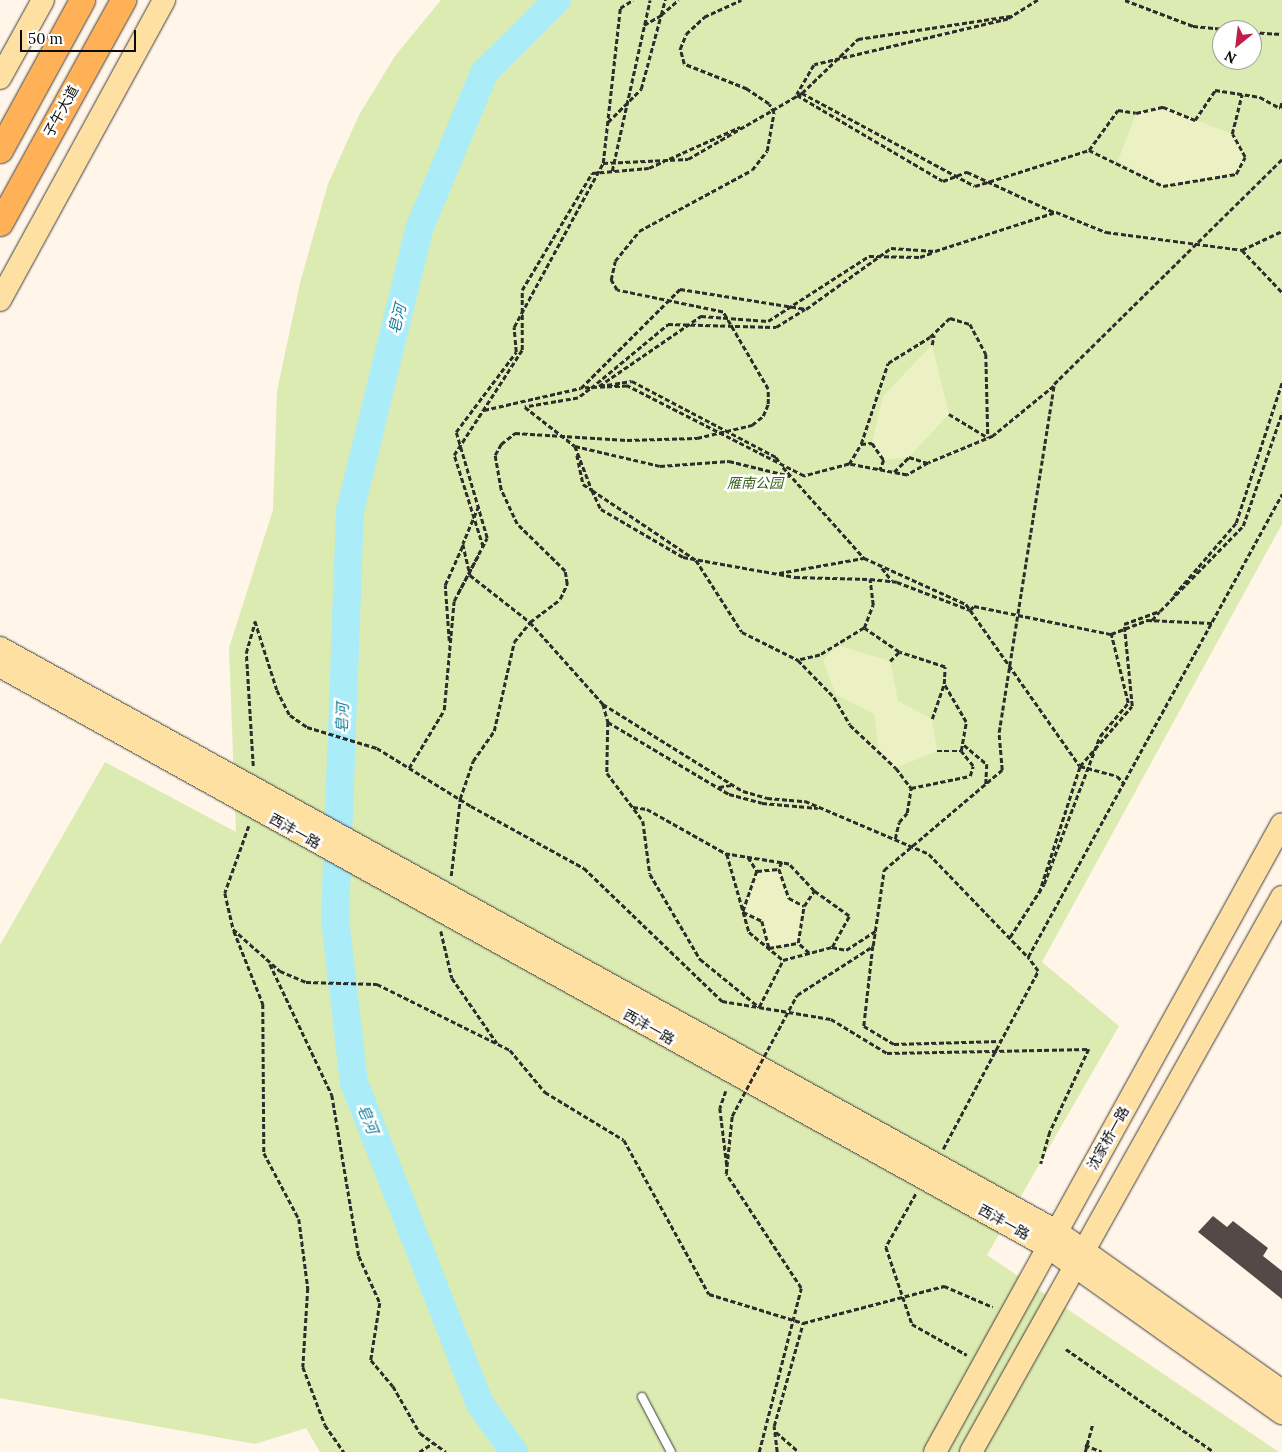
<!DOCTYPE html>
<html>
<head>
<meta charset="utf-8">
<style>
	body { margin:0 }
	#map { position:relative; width:1282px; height:1452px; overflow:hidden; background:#fff5e8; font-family:Lora,"Noto Sans SC",serif }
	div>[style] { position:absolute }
	.green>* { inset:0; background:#dcebb1 }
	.pitch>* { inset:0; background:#ecf1c3 }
	.river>* { height:28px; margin:-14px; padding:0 14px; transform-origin:14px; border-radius:14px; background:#aaedf9 }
	.building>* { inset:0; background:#544947 }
	.path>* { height:2.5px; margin-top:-1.25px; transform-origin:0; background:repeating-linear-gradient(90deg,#2d2d2d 0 5px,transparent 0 7.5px) }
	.roads { filter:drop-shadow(0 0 1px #3e3e3e) drop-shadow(0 0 1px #3e3e3e) }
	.lane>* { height:8px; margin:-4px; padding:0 4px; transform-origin:4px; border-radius:4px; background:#fff }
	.secondary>* { height:22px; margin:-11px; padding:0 11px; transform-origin:11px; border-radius:11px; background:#ffe0a3 }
	.primary>* { height:25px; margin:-12.5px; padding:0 12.5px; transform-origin:12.5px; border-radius:12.5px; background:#ffb158 }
	.path-bridge>* { height:2.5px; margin-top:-1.25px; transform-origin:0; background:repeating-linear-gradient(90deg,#2d2d2d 0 5px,transparent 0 7.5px) }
	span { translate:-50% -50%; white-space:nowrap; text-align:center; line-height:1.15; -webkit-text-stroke:5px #fff; paint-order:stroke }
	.street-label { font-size:14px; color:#0b0b0b }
	.park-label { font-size:14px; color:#396419; font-style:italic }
	.water-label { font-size:15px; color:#0f7c9a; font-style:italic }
	.north { position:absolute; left:1212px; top:20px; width:50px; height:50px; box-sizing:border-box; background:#fff; border:1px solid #9d9d9d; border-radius:50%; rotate:209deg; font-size:14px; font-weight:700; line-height:20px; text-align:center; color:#0b0b0b }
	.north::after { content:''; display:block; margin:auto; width:18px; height:22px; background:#c01d49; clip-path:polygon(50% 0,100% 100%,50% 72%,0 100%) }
	.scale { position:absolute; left:20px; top:30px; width:116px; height:22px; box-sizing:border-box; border:2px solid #0b0b0b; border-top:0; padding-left:6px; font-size:15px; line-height:18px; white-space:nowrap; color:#0b0b0b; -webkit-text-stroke:4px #fff; paint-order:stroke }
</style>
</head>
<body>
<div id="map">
	<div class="green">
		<i style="clip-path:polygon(evenodd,441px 0,1282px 0,1282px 524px,1042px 962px,1119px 1026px,987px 1255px,1279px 1452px,320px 1452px,306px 1428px,255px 1444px,0 1398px,0 945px,105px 762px,236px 832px,229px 648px,273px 510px,277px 391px,300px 283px,328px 184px,359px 115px,395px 56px,441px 0,1222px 30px,1252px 30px,1252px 60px,1222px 60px,1222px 30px)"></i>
	</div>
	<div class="pitch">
		<i style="clip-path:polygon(1163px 107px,1232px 134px,1245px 157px,1236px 174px,1163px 186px,1118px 161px,1136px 113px)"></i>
		<i style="clip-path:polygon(932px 345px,949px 414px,909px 457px,884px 460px,872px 443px,883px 396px)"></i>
		<i style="clip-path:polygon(836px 645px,890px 661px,898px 701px,932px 719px,937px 751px,896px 768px,879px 751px,874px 714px,836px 695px,823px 661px)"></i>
		<i style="clip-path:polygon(779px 869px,789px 898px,804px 906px,798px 943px,769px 948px,762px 921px,743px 912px,757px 871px)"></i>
	</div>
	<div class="river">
		<i style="left:514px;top:1452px;width:59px;rotate:-125.3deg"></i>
		<i style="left:480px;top:1404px;width:345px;rotate:-111.4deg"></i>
		<i style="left:354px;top:1083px;width:164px;rotate:-96.6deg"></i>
		<i style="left:335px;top:920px;width:409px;rotate:-87.9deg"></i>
		<i style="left:350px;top:511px;width:292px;rotate:-76.2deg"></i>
		<i style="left:420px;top:227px;width:167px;rotate:-67.4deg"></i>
		<i style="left:484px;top:73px;width:103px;rotate:-45deg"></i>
	</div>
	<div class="building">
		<i style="clip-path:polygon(1213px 1216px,1227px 1227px,1233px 1221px,1268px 1248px,1263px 1256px,1282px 1271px,1282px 1299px,1198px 1232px)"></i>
	</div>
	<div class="path">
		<i style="left:1038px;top:0;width:36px;rotate:148deg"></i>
		<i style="left:1008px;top:19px;width:199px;rotate:166.7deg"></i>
		<i style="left:814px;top:65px;width:34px;rotate:120deg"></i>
		<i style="left:797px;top:95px;width:169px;rotate:30.5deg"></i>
		<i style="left:943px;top:181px;width:26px;rotate:-21deg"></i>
		<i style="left:967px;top:172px;width:96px;rotate:24.7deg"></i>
		<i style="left:1125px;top:0;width:73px;rotate:20.9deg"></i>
		<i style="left:1193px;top:26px;width:42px;rotate:5.4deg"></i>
		<i style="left:644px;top:25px;width:20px;rotate:-30deg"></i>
		<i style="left:661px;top:15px;width:16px;rotate:-75deg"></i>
		<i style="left:1252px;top:32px;width:30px;rotate:4deg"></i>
		<i style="left:802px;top:93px;width:78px;rotate:-44deg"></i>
		<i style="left:858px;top:39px;width:154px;rotate:-8.6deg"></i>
		<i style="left:608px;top:122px;width:47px;rotate:-45deg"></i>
		<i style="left:641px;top:89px;width:77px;rotate:-74.9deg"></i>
		<i style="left:661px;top:15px;width:23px;rotate:-41deg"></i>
		<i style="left:1089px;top:150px;width:82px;rotate:25.9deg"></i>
		<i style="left:1163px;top:186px;width:74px;rotate:-9.3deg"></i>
		<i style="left:1236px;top:174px;width:19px;rotate:-62deg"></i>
		<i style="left:1245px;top:157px;width:26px;rotate:-119deg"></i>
		<i style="left:1232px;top:134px;width:41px;rotate:-76deg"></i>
		<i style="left:669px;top:159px;width:78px;rotate:-24.3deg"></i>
		<i style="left:603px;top:163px;width:156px;rotate:-83.7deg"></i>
		<i style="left:620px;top:8px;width:15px;rotate:-32deg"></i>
		<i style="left:612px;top:171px;width:175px;rotate:-77.5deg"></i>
		<i style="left:1242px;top:250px;width:58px;rotate:46.4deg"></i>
		<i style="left:932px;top:345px;width:10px;rotate:-79deg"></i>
		<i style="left:599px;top:386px;width:124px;rotate:-34.5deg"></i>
		<i style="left:701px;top:316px;width:67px;rotate:4.3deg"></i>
		<i style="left:768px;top:321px;width:120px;rotate:-32.8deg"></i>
		<i style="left:869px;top:256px;width:51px;rotate:1.1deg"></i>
		<i style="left:920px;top:257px;width:15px;rotate:-20deg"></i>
		<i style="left:600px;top:386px;width:32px;rotate:-9deg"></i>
		<i style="left:632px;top:381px;width:163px;rotate:27.8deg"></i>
		<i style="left:776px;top:457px;width:7px;rotate:56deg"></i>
		<i style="left:1054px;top:386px;width:79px;rotate:140.7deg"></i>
		<i style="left:993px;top:436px;width:70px;rotate:157.4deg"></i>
		<i style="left:928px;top:463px;width:24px;rotate:150deg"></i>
		<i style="left:907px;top:475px;width:59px;rotate:-169.3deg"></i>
		<i style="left:849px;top:464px;width:47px;rotate:165.1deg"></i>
		<i style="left:804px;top:476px;width:199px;rotate:-153deg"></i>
		<i style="left:627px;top:386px;width:46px;rotate:177.5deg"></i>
		<i style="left:581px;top:388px;width:140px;rotate:-45deg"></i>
		<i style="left:680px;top:289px;width:128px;rotate:9deg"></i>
		<i style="left:806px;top:309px;width:105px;rotate:-35.7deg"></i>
		<i style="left:891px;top:248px;width:44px;rotate:3.9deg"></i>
		<i style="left:935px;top:251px;width:127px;rotate:-17.9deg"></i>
		<i style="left:1056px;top:212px;width:54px;rotate:21.8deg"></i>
		<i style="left:1106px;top:232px;width:137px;rotate:7.5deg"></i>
		<i style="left:1242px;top:250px;width:44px;rotate:-25.4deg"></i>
		<i style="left:591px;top:388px;width:100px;rotate:-39.7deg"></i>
		<i style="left:668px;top:324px;width:108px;rotate:1.6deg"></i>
		<i style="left:776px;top:327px;width:34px;rotate:-32deg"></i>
		<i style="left:590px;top:389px;width:15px;rotate:143deg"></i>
		<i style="left:578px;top:398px;width:54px;rotate:170.4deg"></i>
		<i style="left:525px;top:407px;width:63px;rotate:38deg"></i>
		<i style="left:575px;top:446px;width:87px;rotate:13.2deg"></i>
		<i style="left:660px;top:466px;width:69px;rotate:-4.1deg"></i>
		<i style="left:729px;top:461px;width:63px;rotate:13.8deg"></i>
		<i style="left:484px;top:410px;width:99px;rotate:-12.8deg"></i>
		<i style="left:949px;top:414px;width:44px;rotate:31.2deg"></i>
		<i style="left:861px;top:444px;width:11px;rotate:-5deg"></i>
		<i style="left:872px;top:443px;width:21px;rotate:55deg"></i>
		<i style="left:884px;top:460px;width:11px;rotate:112deg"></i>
		<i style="left:575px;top:446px;width:47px;rotate:68.9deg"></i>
		<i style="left:592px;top:490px;width:125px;rotate:33.9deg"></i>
		<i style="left:696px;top:560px;width:85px;rotate:57.4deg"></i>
		<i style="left:742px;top:632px;width:63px;rotate:26.6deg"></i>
		<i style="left:798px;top:660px;width:52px;rotate:45.8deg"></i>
		<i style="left:834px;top:697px;width:32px;rotate:60deg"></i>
		<i style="left:850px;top:725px;width:63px;rotate:43.1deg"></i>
		<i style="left:896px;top:768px;width:25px;rotate:53deg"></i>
		<i style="left:911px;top:788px;width:60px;rotate:-11.5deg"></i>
		<i style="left:970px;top:776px;width:10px;rotate:-73deg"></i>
		<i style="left:973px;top:766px;width:19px;rotate:-129deg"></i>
		<i style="left:961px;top:751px;width:29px;rotate:-80deg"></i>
		<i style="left:966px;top:722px;width:44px;rotate:-120.1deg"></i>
		<i style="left:944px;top:684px;width:17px;rotate:-87deg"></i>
		<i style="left:945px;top:667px;width:48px;rotate:-161.9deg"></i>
		<i style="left:899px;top:652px;width:42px;rotate:-145.6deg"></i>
		<i style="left:864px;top:628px;width:52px;rotate:148.5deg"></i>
		<i style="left:820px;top:655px;width:23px;rotate:167deg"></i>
		<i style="left:577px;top:455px;width:30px;rotate:78deg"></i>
		<i style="left:583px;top:484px;width:11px;rotate:34deg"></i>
		<i style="left:592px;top:490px;width:21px;rotate:65deg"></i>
		<i style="left:601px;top:509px;width:95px;rotate:30.3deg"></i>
		<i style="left:683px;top:557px;width:114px;rotate:10.1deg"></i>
		<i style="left:795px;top:577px;width:74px;rotate:1.5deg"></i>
		<i style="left:849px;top:464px;width:23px;rotate:-59deg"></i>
		<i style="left:861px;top:444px;width:85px;rotate:-71.6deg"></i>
		<i style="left:888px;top:363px;width:49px;rotate:-31.8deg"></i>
		<i style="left:930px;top:337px;width:28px;rotate:-44deg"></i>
		<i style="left:950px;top:318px;width:21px;rotate:17deg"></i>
		<i style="left:970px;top:324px;width:34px;rotate:62deg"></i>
		<i style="left:986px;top:354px;width:84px;rotate:88.6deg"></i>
		<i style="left:783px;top:467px;width:122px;rotate:48.3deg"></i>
		<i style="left:864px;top:558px;width:112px;rotate:24.3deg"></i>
		<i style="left:966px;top:604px;width:198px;rotate:54.9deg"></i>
		<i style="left:1080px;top:766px;width:38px;rotate:15deg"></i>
		<i style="left:1117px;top:776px;width:11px;rotate:45deg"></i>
		<i style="left:894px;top:472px;width:21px;rotate:-45deg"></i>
		<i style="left:909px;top:457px;width:20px;rotate:18deg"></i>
		<i style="left:479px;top:506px;width:41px;rotate:112.8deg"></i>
		<i style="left:463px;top:544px;width:32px;rotate:77deg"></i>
		<i style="left:470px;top:575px;width:76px;rotate:38.1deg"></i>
		<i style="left:530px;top:622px;width:110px;rotate:48.3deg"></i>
		<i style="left:603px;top:704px;width:19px;rotate:74deg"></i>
		<i style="left:608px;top:722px;width:51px;rotate:91.1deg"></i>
		<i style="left:607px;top:773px;width:60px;rotate:53.1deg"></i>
		<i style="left:643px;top:821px;width:53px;rotate:82.5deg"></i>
		<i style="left:650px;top:874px;width:99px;rotate:59.5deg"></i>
		<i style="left:700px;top:959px;width:76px;rotate:39.1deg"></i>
		<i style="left:759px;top:1007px;width:53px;rotate:-62.9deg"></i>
		<i style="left:483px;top:547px;width:96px;rotate:-107.5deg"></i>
		<i style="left:454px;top:455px;width:125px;rotate:-57.1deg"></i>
		<i style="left:522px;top:350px;width:60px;rotate:-90deg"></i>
		<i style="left:522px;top:290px;width:136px;rotate:-59.1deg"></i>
		<i style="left:592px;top:173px;width:57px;rotate:-5deg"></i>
		<i style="left:649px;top:168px;width:17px;rotate:-25deg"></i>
		<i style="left:882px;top:568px;width:16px;rotate:52deg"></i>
		<i style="left:779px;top:573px;width:86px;rotate:-10deg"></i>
		<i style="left:458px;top:593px;width:44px;rotate:-61.7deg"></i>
		<i style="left:1174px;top:595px;width:95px;rotate:-49.3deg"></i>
		<i style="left:1236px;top:523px;width:148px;rotate:-71.9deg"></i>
		<i style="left:1152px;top:620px;width:11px;rotate:-49deg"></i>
		<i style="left:864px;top:628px;width:25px;rotate:-69deg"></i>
		<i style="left:873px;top:605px;width:26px;rotate:-97deg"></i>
		<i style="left:870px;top:579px;width:27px;rotate:6deg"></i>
		<i style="left:897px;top:582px;width:78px;rotate:21deg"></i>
		<i style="left:970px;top:610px;width:6px;rotate:-45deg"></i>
		<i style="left:974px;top:606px;width:140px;rotate:11.6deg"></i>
		<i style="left:1111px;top:634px;width:39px;rotate:-21deg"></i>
		<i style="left:1147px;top:620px;width:65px;rotate:2.6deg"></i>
		<i style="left:449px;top:641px;width:56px;rotate:-94.1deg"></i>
		<i style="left:445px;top:585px;width:44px;rotate:-65.8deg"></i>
		<i style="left:890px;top:661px;width:13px;rotate:-45deg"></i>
		<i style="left:603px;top:704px;width:165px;rotate:31.9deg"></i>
		<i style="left:743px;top:791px;width:25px;rotate:16deg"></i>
		<i style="left:767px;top:798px;width:38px;rotate:5deg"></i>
		<i style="left:805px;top:801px;width:135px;rotate:23.1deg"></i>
		<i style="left:929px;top:854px;width:143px;rotate:46.1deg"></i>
		<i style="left:932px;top:719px;width:37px;rotate:-71deg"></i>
		<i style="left:608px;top:722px;width:141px;rotate:30.8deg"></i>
		<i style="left:729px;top:794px;width:34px;rotate:15deg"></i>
		<i style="left:762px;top:803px;width:56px;rotate:5.1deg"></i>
		<i style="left:964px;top:745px;width:30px;rotate:40deg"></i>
		<i style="left:987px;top:764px;width:20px;rotate:93deg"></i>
		<i style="left:937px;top:751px;width:24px"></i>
		<i style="left:253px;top:766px;width:113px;rotate:-93.5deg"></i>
		<i style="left:246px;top:653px;width:33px;rotate:-74deg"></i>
		<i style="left:255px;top:621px;width:72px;rotate:72.3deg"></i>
		<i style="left:277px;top:690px;width:28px;rotate:63deg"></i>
		<i style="left:290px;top:715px;width:21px;rotate:35deg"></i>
		<i style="left:307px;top:727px;width:73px;rotate:16.7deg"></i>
		<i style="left:377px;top:748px;width:110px;rotate:31.7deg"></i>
		<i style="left:471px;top:806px;width:129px;rotate:28.8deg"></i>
		<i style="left:584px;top:868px;width:192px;rotate:43.9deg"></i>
		<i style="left:722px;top:1001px;width:110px;rotate:9.4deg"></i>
		<i style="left:831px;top:1019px;width:66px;rotate:31.3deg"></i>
		<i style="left:887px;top:1053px;width:202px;rotate:-1.1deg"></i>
		<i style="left:1089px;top:1049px;width:92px;rotate:115.2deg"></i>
		<i style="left:1050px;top:1132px;width:33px;rotate:106deg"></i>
		<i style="left:409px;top:768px;width:68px;rotate:-58.9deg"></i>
		<i style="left:444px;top:710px;width:109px;rotate:-84.8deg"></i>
		<i style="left:454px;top:601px;width:71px;rotate:-62.4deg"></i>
		<i style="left:487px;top:538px;width:110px;rotate:-106.3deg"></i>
		<i style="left:456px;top:432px;width:100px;rotate:-53.1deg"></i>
		<i style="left:516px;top:352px;width:25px;rotate:-95deg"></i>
		<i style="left:514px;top:327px;width:187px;rotate:-61.5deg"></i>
		<i style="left:603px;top:163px;width:85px;rotate:-2.7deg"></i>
		<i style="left:688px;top:159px;width:132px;rotate:-30.1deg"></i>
		<i style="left:802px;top:93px;width:196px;rotate:28.3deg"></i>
		<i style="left:975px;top:186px;width:120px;rotate:-17.5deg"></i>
		<i style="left:1089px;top:150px;width:49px;rotate:-54.1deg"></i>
		<i style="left:1118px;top:110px;width:18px;rotate:9deg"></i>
		<i style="left:1136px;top:113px;width:28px;rotate:-13deg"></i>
		<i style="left:1163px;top:107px;width:35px;rotate:22deg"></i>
		<i style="left:1195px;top:120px;width:36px;rotate:-56deg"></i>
		<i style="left:1215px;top:90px;width:46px;rotate:8.8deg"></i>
		<i style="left:1260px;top:97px;width:23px;rotate:29deg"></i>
		<i style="left:1280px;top:108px;width:7px;rotate:-74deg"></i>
		<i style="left:719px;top:787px;width:12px;rotate:-9deg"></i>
		<i style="left:633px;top:807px;width:14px;rotate:8deg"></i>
		<i style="left:647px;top:809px;width:92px;rotate:29.4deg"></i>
		<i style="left:249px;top:826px;width:71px;rotate:109.7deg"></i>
		<i style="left:225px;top:893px;width:37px;rotate:77deg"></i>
		<i style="left:233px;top:929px;width:63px;rotate:41.8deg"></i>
		<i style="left:280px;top:971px;width:28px;rotate:23deg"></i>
		<i style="left:306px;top:982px;width:71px;rotate:1.6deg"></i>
		<i style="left:377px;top:984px;width:148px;rotate:26.4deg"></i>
		<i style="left:510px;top:1050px;width:55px;rotate:50.2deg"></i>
		<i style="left:545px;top:1092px;width:92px;rotate:31.3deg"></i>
		<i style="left:624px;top:1140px;width:176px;rotate:61.1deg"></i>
		<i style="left:709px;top:1294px;width:98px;rotate:17.1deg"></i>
		<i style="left:803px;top:1323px;width:146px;rotate:-14.7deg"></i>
		<i style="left:944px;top:1286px;width:53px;rotate:23.2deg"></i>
		<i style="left:895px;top:839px;width:17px;rotate:-77deg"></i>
		<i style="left:899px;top:822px;width:12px;rotate:-48deg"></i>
		<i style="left:907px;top:813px;width:25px;rotate:-81deg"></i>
		<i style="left:748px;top:857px;width:17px;rotate:57deg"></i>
		<i style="left:757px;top:871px;width:22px;rotate:-5deg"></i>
		<i style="left:782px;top:862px;width:8px;rotate:113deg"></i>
		<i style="left:779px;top:869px;width:31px;rotate:71deg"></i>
		<i style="left:789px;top:898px;width:17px;rotate:28deg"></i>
		<i style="left:757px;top:871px;width:43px;rotate:108.9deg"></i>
		<i style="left:743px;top:912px;width:21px;rotate:25deg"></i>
		<i style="left:762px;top:921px;width:28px;rotate:75deg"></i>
		<i style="left:769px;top:948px;width:29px;rotate:-10deg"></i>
		<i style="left:451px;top:876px;width:78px;rotate:-83.3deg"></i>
		<i style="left:460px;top:799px;width:40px;rotate:-71.1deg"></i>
		<i style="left:473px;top:761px;width:37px;rotate:-55deg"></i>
		<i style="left:494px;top:731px;width:91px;rotate:-77.3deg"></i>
		<i style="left:514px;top:642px;width:26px;rotate:-51deg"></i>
		<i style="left:530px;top:622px;width:38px;rotate:-37deg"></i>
		<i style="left:560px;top:599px;width:17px;rotate:-65deg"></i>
		<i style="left:567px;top:584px;width:13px;rotate:-99deg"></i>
		<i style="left:565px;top:571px;width:67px;rotate:-135.6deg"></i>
		<i style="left:517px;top:524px;width:38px;rotate:-115deg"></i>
		<i style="left:501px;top:490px;width:36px;rotate:-100deg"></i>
		<i style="left:495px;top:455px;width:13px;rotate:-61deg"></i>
		<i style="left:501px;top:444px;width:18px;rotate:-38deg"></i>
		<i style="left:515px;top:433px;width:112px;rotate:3.6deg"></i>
		<i style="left:627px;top:440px;width:70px;rotate:-1.6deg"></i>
		<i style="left:697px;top:438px;width:57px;rotate:-13.3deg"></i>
		<i style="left:752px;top:425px;width:14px;rotate:-39deg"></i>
		<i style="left:763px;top:416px;width:13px;rotate:-67deg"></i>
		<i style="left:768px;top:404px;width:15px;rotate:-90deg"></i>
		<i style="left:768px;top:389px;width:89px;rotate:-120.3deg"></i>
		<i style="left:723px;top:312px;width:108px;rotate:-168.3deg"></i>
		<i style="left:617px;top:290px;width:12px;rotate:-121deg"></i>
		<i style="left:611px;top:280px;width:19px;rotate:-78deg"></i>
		<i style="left:615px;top:261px;width:38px;rotate:-51deg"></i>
		<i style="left:639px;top:231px;width:128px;rotate:-28.4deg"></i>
		<i style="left:752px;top:170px;width:24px;rotate:-52deg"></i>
		<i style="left:767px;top:151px;width:39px;rotate:-80deg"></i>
		<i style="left:774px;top:113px;width:10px;rotate:-119deg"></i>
		<i style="left:769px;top:104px;width:27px;rotate:-146deg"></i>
		<i style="left:747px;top:89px;width:68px;rotate:-158.4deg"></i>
		<i style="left:684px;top:64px;width:16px;rotate:-105deg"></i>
		<i style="left:680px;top:49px;width:16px;rotate:-68deg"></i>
		<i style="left:686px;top:34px;width:25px;rotate:-43deg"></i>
		<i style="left:704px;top:17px;width:41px;rotate:-24.7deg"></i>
		<i style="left:1039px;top:893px;width:133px;rotate:-72.1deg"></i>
		<i style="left:1080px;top:766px;width:79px;rotate:-49.1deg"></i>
		<i style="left:1132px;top:706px;width:82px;rotate:-95.6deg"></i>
		<i style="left:1124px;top:624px;width:38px;rotate:-20deg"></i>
		<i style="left:1160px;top:611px;width:119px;rotate:-45.7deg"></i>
		<i style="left:1243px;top:526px;width:120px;rotate:-71deg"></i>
		<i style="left:234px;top:931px;width:79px;rotate:68.3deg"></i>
		<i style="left:263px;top:1004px;width:149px;rotate:89.6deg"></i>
		<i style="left:264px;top:1153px;width:75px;rotate:62.1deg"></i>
		<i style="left:299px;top:1219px;width:70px;rotate:82.6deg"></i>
		<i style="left:308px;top:1288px;width:79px;rotate:93.6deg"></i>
		<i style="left:303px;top:1367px;width:62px;rotate:69.2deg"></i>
		<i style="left:325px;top:1425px;width:33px;rotate:55deg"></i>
		<i style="left:441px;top:931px;width:48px;rotate:76.8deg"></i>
		<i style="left:452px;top:978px;width:79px;rotate:55.3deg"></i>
		<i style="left:1010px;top:937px;width:63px;rotate:-57.3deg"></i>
		<i style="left:1044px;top:884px;width:158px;rotate:-69.3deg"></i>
		<i style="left:1100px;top:736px;width:43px;rotate:-49.7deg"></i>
		<i style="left:1128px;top:703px;width:71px;rotate:-103.8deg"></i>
		<i style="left:873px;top:946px;width:81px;rotate:96.4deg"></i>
		<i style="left:864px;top:1026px;width:35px;rotate:31deg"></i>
		<i style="left:894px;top:1044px;width:107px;rotate:-1.6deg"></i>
		<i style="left:832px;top:947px;width:35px;rotate:-61deg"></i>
		<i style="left:849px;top:916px;width:43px;rotate:-144.5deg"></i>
		<i style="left:814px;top:891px;width:37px;rotate:-133deg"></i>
		<i style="left:789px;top:864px;width:63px;rotate:-170.8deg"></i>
		<i style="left:727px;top:854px;width:81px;rotate:74.2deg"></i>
		<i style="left:749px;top:932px;width:44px;rotate:39.5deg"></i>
		<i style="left:783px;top:960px;width:51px;rotate:-14.9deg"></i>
		<i style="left:832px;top:947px;width:14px;rotate:12deg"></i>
		<i style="left:846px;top:950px;width:35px;rotate:-33deg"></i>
		<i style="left:809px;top:953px;width:15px;rotate:-138deg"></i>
		<i style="left:798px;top:943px;width:37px;rotate:-81deg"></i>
		<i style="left:804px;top:906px;width:18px;rotate:-56deg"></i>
		<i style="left:270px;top:964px;width:145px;rotate:64.7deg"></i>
		<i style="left:332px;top:1095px;width:163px;rotate:80.5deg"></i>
		<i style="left:359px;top:1256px;width:51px;rotate:65.9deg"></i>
		<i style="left:380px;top:1303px;width:58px;rotate:99deg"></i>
		<i style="left:371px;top:1360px;width:34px;rotate:50deg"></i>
		<i style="left:393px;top:1386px;width:54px;rotate:60.1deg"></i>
		<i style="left:420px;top:1433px;width:32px;rotate:36deg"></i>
		<i style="left:726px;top:1091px;width:18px;rotate:109deg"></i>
		<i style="left:720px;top:1108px;width:58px;rotate:83.1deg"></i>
		<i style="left:943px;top:1149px;width:202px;rotate:-61.9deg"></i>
		<i style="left:1038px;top:971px;width:17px;rotate:-126deg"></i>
		<i style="left:1028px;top:957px;width:528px;rotate:-61.25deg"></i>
		<i style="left:916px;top:1194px;width:61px;rotate:119.5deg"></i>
		<i style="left:886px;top:1247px;width:81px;rotate:71.3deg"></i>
		<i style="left:912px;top:1324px;width:63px;rotate:29.4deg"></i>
		<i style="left:1066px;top:1349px;width:180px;rotate:34.8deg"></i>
		<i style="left:776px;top:1432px;width:30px;rotate:41deg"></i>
		<i style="left:1085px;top:1445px;width:18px;rotate:22deg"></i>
		<i style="left:419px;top:1452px;width:17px;rotate:-33deg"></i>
		<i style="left:777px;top:1452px;width:26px;rotate:-97deg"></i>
		<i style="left:774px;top:1426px;width:107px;rotate:-74.3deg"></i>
		<i style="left:1085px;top:1452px;width:30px;rotate:-75deg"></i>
	</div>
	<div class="roads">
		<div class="lane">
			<i style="left:642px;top:1397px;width:62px;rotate:62.2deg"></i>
		</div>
		<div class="secondary">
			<i style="left:0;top:78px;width:89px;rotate:-61.1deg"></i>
			<i style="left:0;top:300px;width:342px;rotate:-61.3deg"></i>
			<i style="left:0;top:648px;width:1206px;rotate:28.9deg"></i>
			<i style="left:1056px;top:1231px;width:277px;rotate:35.3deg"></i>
			<i style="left:0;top:666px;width:1198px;rotate:29deg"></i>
			<i style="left:1048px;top:1247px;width:287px;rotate:35.4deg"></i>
			<i style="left:935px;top:1452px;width:717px;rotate:-61.08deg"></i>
			<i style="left:971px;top:1452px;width:636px;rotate:-60.74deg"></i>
		</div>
		<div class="primary">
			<i style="left:0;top:150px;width:171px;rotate:-61.3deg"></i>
			<i style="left:0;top:223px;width:255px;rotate:-61.1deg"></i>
		</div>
	</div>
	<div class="path-bridge">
		<i style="left:759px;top:1452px;width:169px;rotate:-75.6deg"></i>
		<i style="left:801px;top:1288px;width:136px;rotate:-123.3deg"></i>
		<i style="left:726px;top:1174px;width:58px;rotate:-84.1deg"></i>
		<i style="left:732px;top:1116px;width:137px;rotate:-61.8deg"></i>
		<i style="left:797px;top:995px;width:90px;rotate:-32.8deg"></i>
		<i style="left:873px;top:946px;width:77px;rotate:-81.8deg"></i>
		<i style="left:884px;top:870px;width:155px;rotate:-40.3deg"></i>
		<i style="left:1002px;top:770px;width:38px;rotate:-95deg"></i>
		<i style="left:999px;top:732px;width:352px;rotate:-81deg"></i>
		<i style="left:1054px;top:384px;width:320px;rotate:-44.6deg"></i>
	</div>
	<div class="street-label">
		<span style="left:61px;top:111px;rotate:-61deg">子午大道</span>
		<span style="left:295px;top:831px;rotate:29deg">西沣一路</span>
		<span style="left:649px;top:1027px;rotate:29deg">西沣一路</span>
		<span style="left:1108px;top:1138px;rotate:-61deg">沈家桥一路</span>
		<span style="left:1004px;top:1222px;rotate:29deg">西沣一路</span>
	</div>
	<div class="park-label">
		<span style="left:755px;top:483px">雁南公园</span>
	</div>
	<div class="water-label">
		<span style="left:397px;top:319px;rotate:-76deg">皂河</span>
		<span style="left:342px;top:718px;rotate:-88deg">皂河</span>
		<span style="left:368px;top:1119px;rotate:68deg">皂河</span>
	</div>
	<div class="north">N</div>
	<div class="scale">50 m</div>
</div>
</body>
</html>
